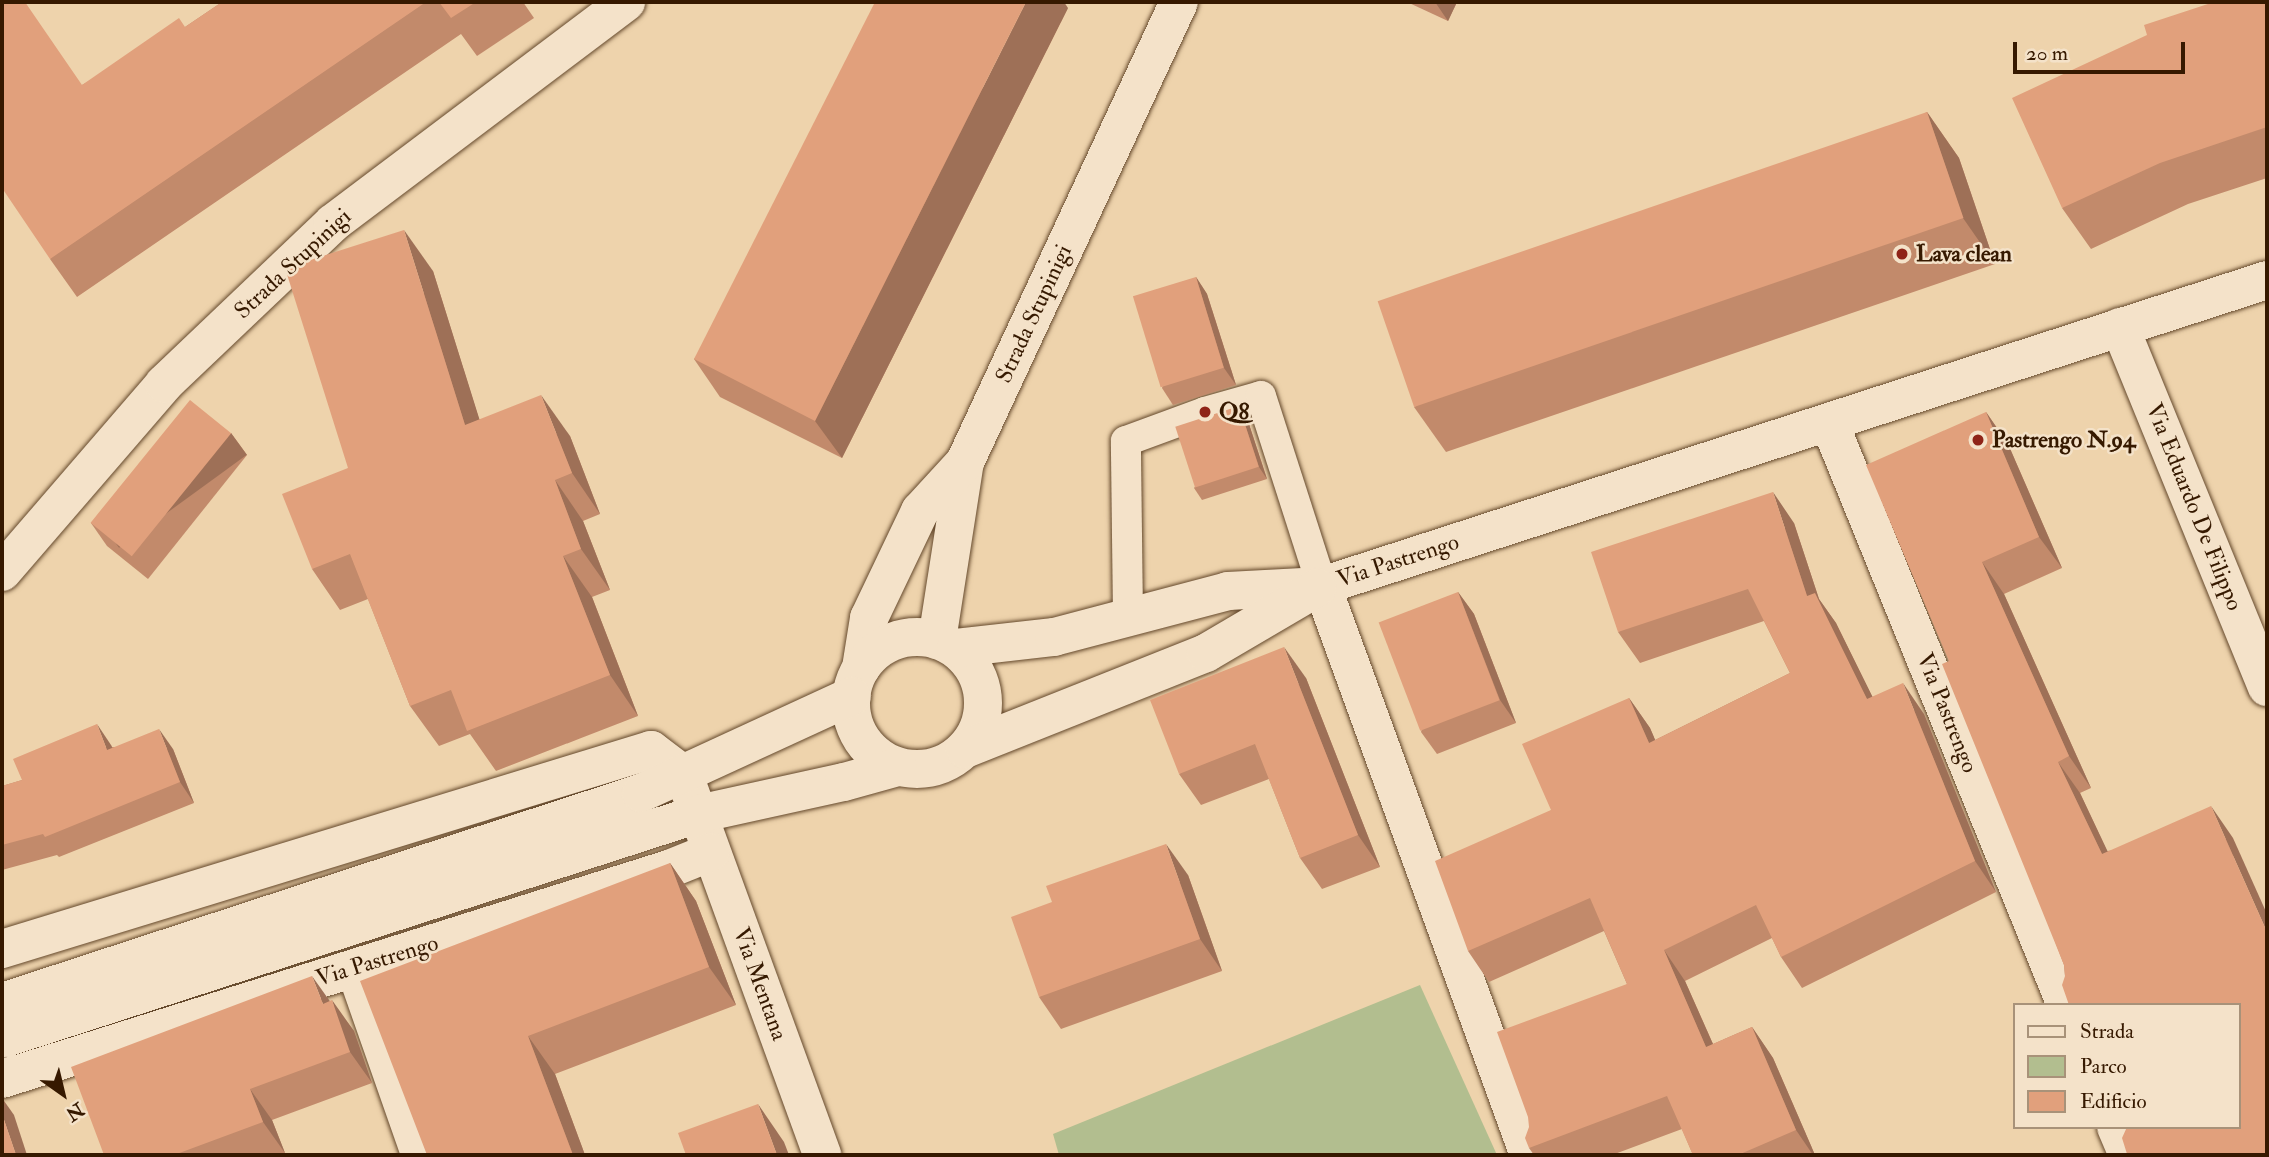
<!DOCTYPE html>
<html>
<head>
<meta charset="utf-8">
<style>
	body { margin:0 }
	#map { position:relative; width:2269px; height:1157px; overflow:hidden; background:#eed3ac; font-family:"IM FELL Double Pica",serif }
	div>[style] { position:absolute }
	.green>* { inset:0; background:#b2be8f }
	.roads { filter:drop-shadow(0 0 2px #64482b) drop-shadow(0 0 2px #64482b) }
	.service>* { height:30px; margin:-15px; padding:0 15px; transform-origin:15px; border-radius:15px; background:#f4e2c9 }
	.minor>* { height:38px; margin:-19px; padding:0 19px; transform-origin:19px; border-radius:19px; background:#f4e2c9 }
	.secondary>* { height:38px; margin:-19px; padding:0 19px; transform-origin:19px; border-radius:19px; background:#f4e2c9 }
	.secondary>.ring { margin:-19px; padding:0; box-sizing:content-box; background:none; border:38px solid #f4e2c9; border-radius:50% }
	.wall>* { inset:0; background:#c28a6b }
	.shaded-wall>* { inset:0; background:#9e7057; transform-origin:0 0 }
	.building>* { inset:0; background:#e1a07c; transform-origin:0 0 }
	.dots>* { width:19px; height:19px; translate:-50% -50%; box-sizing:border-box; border:4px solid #f4e2c9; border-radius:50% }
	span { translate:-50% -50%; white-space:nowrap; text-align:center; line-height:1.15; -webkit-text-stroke:5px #f4e2c9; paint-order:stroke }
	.poi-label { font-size:23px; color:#361900; font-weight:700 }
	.left { translate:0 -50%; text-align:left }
	.street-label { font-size:23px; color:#361900 }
	.frame { position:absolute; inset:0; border:4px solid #361900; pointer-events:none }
	.legend { position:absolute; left:2013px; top:1003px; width:228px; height:126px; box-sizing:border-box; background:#f4e2c9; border:2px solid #a89279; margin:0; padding:9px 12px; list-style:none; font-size:21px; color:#361900 }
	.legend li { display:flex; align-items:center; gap:14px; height:35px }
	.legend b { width:35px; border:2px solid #a89279 }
	.north { position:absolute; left:28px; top:1059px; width:70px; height:70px; -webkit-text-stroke:5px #f4e2c9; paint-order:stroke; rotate:146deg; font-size:19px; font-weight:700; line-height:28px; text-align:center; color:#361900 }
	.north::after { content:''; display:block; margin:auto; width:24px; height:32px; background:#361900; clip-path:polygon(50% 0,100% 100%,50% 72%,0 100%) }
	.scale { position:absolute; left:2013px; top:42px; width:172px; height:32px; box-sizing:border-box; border:4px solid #361900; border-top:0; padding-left:9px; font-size:21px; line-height:24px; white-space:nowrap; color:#361900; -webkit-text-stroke:5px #f4e2c9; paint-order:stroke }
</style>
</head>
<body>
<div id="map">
	<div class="green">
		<i style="clip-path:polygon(1420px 985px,1497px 1155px,1059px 1155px,1053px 1134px)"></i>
	</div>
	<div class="roads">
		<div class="service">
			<i style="left:1128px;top:617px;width:176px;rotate:-90.7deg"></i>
			<i style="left:1126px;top:441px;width:84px;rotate:-20.2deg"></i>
			<i style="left:1205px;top:412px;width:58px;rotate:-15.9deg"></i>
			<i style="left:1261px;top:396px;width:200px;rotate:72.2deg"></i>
			<i style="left:351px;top:969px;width:197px;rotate:70.7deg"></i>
		</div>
		<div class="minor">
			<i style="left:2120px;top:327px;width:389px;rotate:67.8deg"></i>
			<i style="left:1829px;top:422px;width:629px;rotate:67.88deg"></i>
			<i style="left:2px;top:572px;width:248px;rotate:-49.2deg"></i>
			<i style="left:164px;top:384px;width:233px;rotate:-43.6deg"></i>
			<i style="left:333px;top:223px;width:367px;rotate:-37deg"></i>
			<i style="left:1322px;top:586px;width:605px;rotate:70.01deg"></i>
			<i style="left:937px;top:640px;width:180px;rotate:-81.1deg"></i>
			<i style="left:965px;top:462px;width:507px;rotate:-65.05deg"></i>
			<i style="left:861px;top:668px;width:51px;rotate:-80.9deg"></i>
			<i style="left:869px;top:618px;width:119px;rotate:-64.5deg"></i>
			<i style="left:920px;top:511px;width:67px;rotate:-47.4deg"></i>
			<i style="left:2px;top:949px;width:679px;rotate:-17.05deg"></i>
			<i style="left:651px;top:750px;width:41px;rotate:37.1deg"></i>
			<i style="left:684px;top:775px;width:404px;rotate:70deg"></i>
			<i style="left:2px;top:1079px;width:699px;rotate:-17.48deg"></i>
			<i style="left:669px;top:869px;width:45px;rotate:-22deg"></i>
			<i style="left:2116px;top:1127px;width:30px;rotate:67deg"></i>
		</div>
		<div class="secondary">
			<i class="ring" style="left:851px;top:637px;width:94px;height:94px"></i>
			<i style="left:956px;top:648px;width:99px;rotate:-6.4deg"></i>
			<i style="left:1054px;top:637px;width:180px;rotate:-14.8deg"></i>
			<i style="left:1228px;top:591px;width:94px;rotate:-3deg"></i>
			<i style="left:1322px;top:586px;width:993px;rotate:-17.94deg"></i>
			<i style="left:965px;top:749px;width:259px;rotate:-21.7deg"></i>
			<i style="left:1206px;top:653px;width:129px;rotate:-30.4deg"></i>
			<i style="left:2px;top:1002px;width:672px;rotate:-18.11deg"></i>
			<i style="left:641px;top:793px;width:232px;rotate:-24.7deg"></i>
			<i style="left:2px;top:1039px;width:731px;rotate:-17.91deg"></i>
			<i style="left:698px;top:814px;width:149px;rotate:-12.4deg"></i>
			<i style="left:844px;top:782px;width:56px;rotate:-15.5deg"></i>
		</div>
	</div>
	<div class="wall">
		<i style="clip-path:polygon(222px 2px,523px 2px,534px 18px,477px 56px,461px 34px,77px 297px,50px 259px,82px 85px,185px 27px)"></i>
		<i style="clip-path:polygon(1407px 2px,1457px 2px,1448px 21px)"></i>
		<i style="clip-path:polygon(2267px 2px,2267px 178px,2188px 204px,2091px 249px,2062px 208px)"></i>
		<i style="clip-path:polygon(1068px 8px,842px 458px,720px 397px,694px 359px)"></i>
		<i style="clip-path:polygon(1927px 112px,1959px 158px,1995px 264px,1446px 452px,1414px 407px)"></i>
		<i style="clip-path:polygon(433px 271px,479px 419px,570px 436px,600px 514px,583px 521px,610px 590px,592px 597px,638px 716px,496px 771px,470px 734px,439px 746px,410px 706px,368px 599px,340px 610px,312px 569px,348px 468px)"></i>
		<i style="clip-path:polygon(1196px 277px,1207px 294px,1236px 385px,1173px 405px,1162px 388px)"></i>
		<i style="clip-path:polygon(1986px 412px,2008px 444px,2062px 568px,2004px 594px,2091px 788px,2080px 793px,2107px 851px,2233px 838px,2239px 1127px,2065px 976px,2064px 965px,1949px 661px)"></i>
		<i style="clip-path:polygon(1247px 418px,1267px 479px,1202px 500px,1194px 488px)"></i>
		<i style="clip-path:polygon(231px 433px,247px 455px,148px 579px,107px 546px,91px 523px)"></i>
		<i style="clip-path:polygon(1794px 523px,1819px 599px,1836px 623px,1872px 697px,1924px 714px,1996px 892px,1802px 988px,1781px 957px,1772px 938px,1685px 981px,1713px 1044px,1752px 1027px,1773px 1058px,1815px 1155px,1693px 1155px,1682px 1129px,1612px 1155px,1534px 1155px,1529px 1148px,1627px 984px,1604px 931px,1489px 982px,1468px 951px,1551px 810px,1629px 698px,1650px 728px,1655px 740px,1790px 673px,1764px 621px,1640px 663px,1618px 632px)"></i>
		<i style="clip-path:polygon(1458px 592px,1474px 614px,1516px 723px,1437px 754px,1421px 732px)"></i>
		<i style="clip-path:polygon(1306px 678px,1380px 867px,1322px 889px,1300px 858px,1269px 779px,1201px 805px,1179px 774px)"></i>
		<i style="clip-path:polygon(111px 745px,112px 747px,173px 749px,194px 803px,59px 857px,57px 855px,2px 870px,2px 786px,22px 780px)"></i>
		<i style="clip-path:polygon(670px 863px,696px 901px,736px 1005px,555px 1074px,585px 1155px,427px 1155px)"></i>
		<i style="clip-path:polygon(1188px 875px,1222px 971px,1061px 1029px,1039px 997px)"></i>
		<i style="clip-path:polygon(330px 1001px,354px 1031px,372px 1083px,272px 1120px,285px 1153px,280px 1155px,104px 1155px)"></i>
	</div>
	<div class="shaded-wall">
		<i style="clip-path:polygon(1026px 2px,1064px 2px,1068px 8px,842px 458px,815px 421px)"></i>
		<i style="clip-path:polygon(1435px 2px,1457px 2px,1448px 21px)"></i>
		<i style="clip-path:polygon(1927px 112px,1959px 158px,1995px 264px,1963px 218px)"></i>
		<i style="clip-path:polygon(404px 230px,433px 271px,494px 466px,465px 425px)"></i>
		<i style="clip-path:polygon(1196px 277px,1207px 294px,1236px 385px,1224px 368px)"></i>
		<i style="clip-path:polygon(541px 395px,570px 436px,600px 514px,572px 473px)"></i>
		<i style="clip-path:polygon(1239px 406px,1247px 418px,1267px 479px,1259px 467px)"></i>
		<i style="clip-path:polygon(1986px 412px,2008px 444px,2062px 568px,2039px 537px)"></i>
		<i style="left:231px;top:433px;width:27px;height:158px;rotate:54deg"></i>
		<i style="clip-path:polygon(555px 480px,583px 521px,610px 590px,581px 549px)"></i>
		<i style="clip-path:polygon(1773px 492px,1794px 523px,1819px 599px,1836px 623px,1889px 730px,1867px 699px,1807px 596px)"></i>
		<i style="clip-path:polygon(563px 556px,592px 597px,638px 716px,610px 675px)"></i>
		<i style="clip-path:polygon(1982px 562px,2004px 594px,2091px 788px,2069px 756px)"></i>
		<i style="clip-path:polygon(1458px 592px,1474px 614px,1516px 723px,1500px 700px)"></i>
		<i style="clip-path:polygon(1284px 647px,1306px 678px,1380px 867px,1358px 835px)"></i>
		<i style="clip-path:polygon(1903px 683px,1924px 714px,1996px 892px,1975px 861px)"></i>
		<i style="clip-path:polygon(1629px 698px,1650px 728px,1670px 774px,1649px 743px)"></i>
		<i style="clip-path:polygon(97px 724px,111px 745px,121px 770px,107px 750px)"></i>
		<i style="clip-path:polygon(159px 729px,173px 749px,194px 803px,180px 782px)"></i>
		<i style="clip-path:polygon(2058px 762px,2080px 793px,2124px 886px,2102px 854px)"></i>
		<i style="clip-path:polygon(2211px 806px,2233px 838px,2267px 914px,2267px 932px)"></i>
		<i style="clip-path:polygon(1166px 844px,1188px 875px,1222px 971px,1200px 939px)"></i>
		<i style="clip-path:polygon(670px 863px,696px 901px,736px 1005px,709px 967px)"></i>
		<i style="clip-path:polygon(1664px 950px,1685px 981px,1728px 1078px,1706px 1047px)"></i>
		<i style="clip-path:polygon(312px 976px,334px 1007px,332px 1000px,354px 1031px,372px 1083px,350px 1052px,323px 1004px)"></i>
		<i style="clip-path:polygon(1752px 1027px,1773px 1058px,1815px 1155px,1813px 1155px,1796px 1130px)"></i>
		<i style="clip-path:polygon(528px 1036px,555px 1074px,585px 1155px,573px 1155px)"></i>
		<i style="clip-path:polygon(250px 1089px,272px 1120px,285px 1153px,263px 1122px)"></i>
		<i style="clip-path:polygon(2px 1098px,14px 1115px,27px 1155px,16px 1155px,2px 1114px)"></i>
		<i style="clip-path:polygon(758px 1104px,784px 1142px,789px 1155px,777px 1155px)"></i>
	</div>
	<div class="building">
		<i style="clip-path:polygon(2px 2px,25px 2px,82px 85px,179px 18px,185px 27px,222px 2px,426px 2px,50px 259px,2px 188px)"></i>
		<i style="clip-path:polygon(439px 2px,476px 2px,451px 18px)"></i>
		<i style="clip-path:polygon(875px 2px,1026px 2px,815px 421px,694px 359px)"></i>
		<i style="clip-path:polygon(2214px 2px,2267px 2px,2267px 127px,2160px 163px,2062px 208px,2012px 98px,2147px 35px,2144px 25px)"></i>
		<i style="left:1927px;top:112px;width:112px;height:581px;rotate:71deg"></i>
		<i style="clip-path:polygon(404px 230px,465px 425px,541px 395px,572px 473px,555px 480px,581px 549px,563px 556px,610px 675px,467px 731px,451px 690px,410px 706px,350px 554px,312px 569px,282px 494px,348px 468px,285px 268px)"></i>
		<i style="left:1196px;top:277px;width:95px;height:66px;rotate:73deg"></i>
		<i style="left:190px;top:400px;width:53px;height:158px;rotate:39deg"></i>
		<i style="left:1239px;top:406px;width:64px;height:67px;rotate:72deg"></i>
		<i style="clip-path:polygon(1986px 412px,2039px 537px,1982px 562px,2069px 756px,2058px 762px,2102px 854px,2211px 806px,2267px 932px,2267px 1155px,2125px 1155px,2127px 1154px,2122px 1138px,2127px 1127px,2239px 1127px,2239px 1005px,2069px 1005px,2062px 985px,2065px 976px,2064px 965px,1942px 664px,1949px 661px,1866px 465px)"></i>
		<i style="clip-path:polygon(1773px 492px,1807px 596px,1815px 593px,1867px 699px,1903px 683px,1975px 861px,1781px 957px,1756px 905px,1664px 950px,1706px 1047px,1752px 1027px,1796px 1130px,1738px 1155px,1693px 1155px,1667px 1096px,1529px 1148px,1525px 1138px,1529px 1127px,1528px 1117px,1497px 1032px,1627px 984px,1590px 898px,1468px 951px,1435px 861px,1551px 810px,1522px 744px,1629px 698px,1649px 743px,1790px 673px,1748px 589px,1618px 632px,1591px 552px)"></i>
		<i style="left:1458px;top:592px;width:116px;height:85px;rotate:69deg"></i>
		<i style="clip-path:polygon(1284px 647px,1358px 835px,1300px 858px,1255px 744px,1179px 774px,1150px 700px)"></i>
		<i style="clip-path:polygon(97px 724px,107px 750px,159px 729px,180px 782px,45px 837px,43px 834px,2px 845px,2px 786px,22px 780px,13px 759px)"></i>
		<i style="clip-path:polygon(1166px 844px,1200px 939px,1039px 997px,1011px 917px,1052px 902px,1046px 886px)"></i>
		<i style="clip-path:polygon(670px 863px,709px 967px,528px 1036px,573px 1155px,427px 1155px,360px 981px)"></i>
		<i style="clip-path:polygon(312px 976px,323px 1004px,332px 1000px,350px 1052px,250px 1089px,263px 1122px,174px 1155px,104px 1155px,71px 1067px)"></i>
		<i style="clip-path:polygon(758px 1104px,777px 1155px,686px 1155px,678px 1133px)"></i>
		<i style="clip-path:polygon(2px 1114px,16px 1155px,2px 1155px)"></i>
	</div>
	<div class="dots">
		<i style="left:1902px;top:254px;background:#8f2418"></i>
		<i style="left:1205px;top:412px;background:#8f2418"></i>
		<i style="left:1978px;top:440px;background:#8f2418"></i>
	</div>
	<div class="poi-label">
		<span class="left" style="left:1916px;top:254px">Lava clean</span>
		<span class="left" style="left:1219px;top:412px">Q8</span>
		<span class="left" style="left:1992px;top:440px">Pastrengo N.94</span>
	</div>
	<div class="street-label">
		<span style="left:293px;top:264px;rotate:-43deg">Strada Stupinigi</span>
		<span style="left:1034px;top:314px;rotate:-65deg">Strada Stupinigi</span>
		<span style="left:2194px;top:507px;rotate:68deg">Via Eduardo De Filippo</span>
		<span style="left:1398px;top:561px;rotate:-18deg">Via Pastrengo</span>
		<span style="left:1947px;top:713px;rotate:68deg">Via Pastrengo</span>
		<span style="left:377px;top:961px;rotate:-17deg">Via Pastrengo</span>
		<span style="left:760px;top:984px;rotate:70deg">Via Mentana</span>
	</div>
	<div class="frame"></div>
	<ul class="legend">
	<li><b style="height:9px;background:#f4e2c9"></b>Strada</li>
	<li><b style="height:19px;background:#b2be8f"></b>Parco</li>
	<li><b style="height:19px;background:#e1a07c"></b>Edificio</li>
	</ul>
	<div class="north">N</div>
	<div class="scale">20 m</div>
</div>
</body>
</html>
